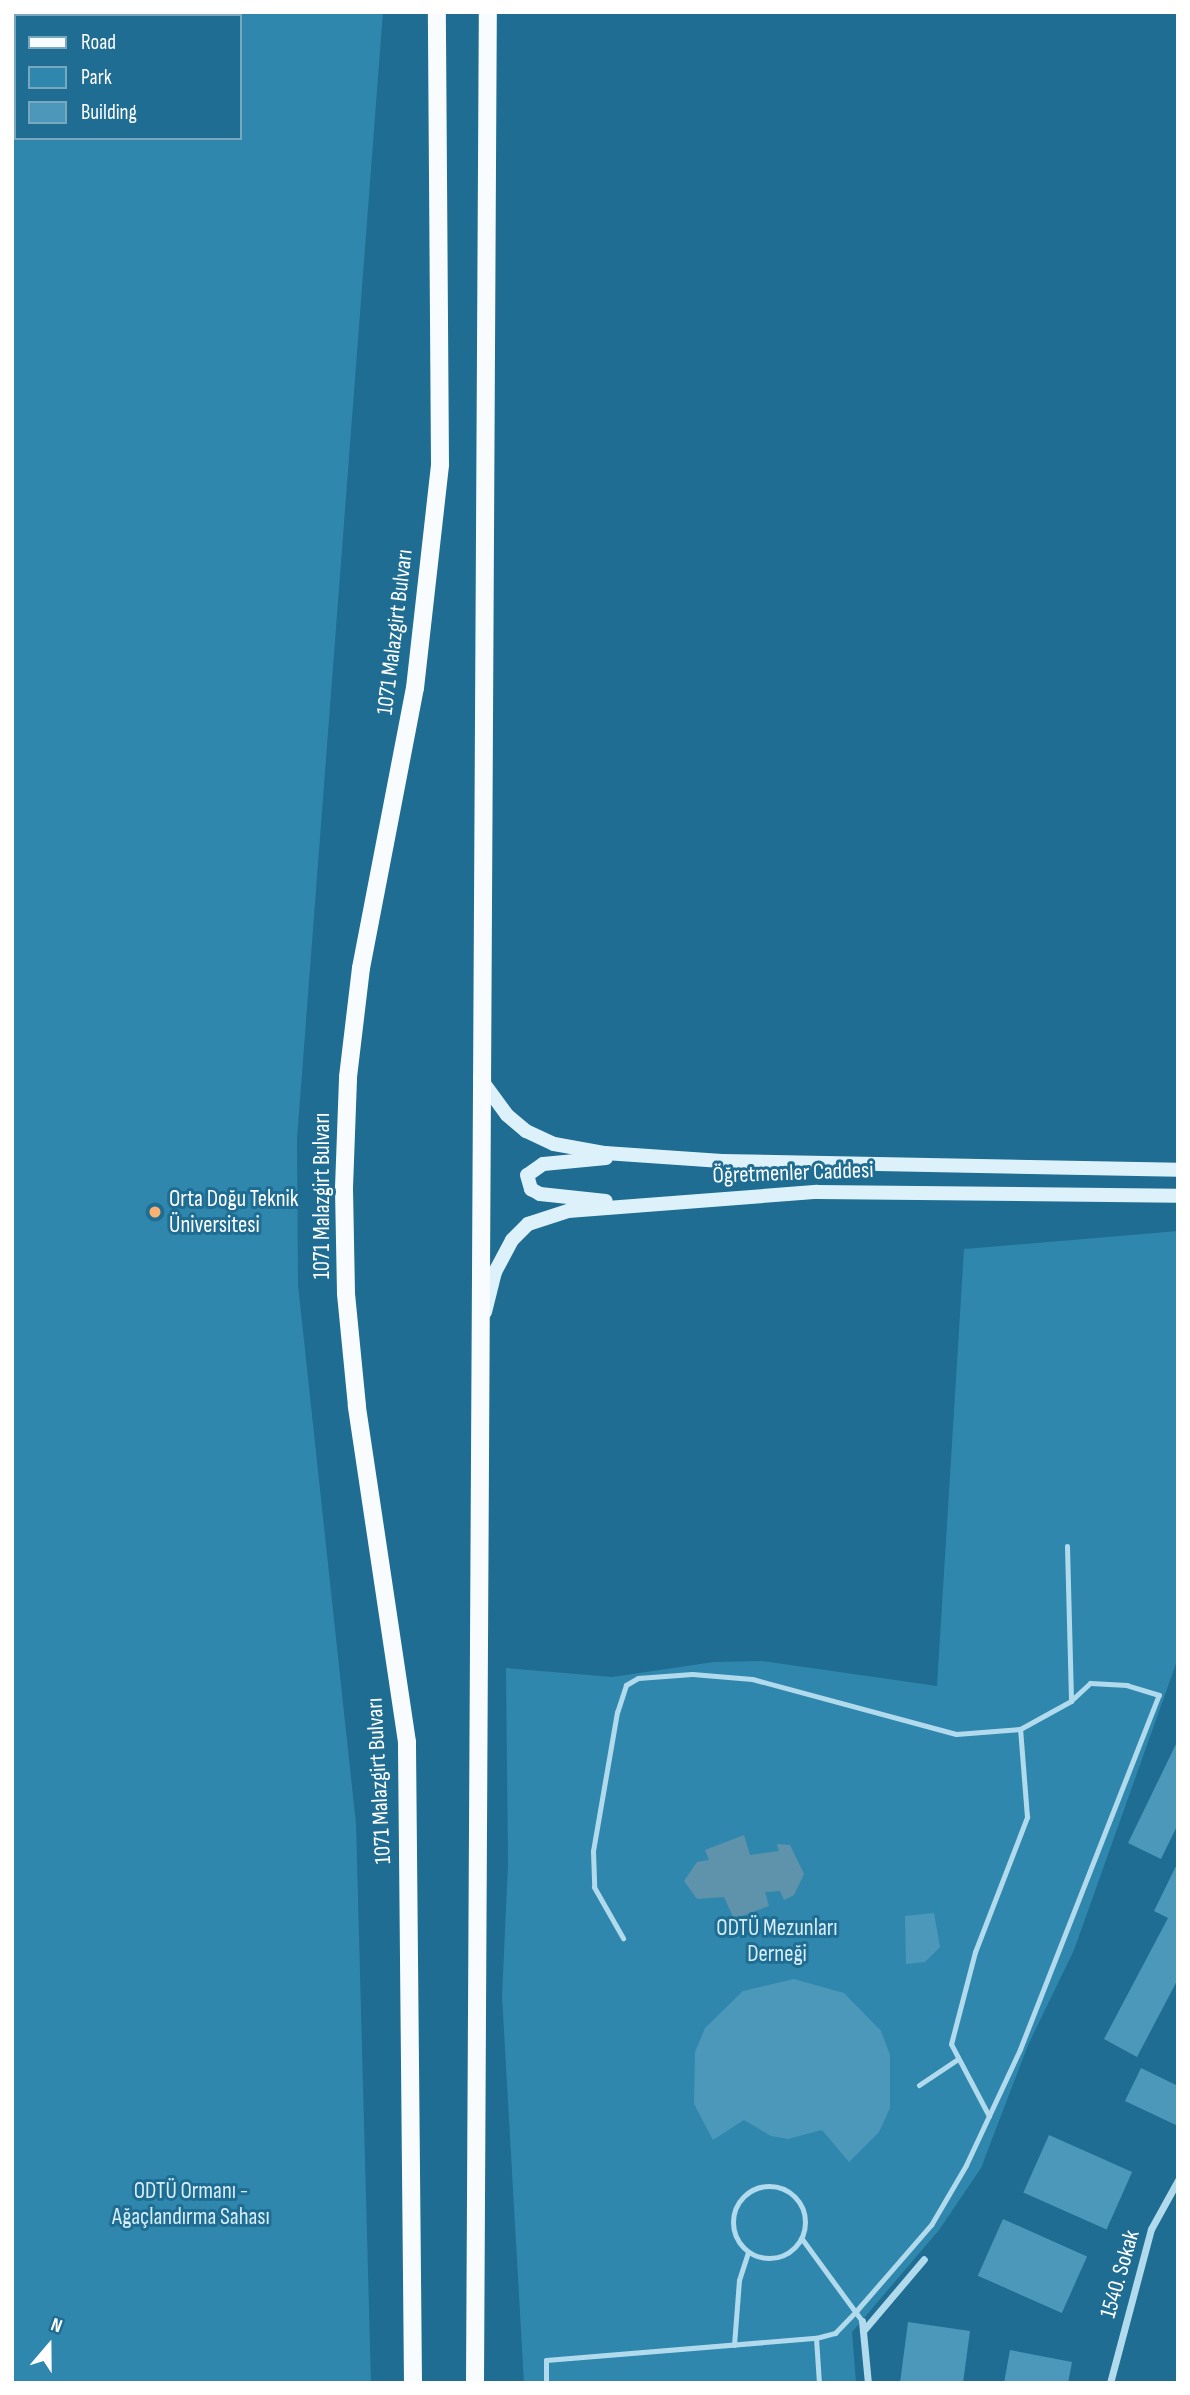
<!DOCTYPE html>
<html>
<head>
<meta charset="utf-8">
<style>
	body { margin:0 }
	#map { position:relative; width:1190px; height:2395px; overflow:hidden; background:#1f6d92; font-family:"Sofia Sans Condensed",sans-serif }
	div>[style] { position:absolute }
	.green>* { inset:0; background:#3087ad }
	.water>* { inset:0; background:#5f93ab }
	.stream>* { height:6px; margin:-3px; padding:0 3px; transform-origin:3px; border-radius:3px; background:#5f93ab }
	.building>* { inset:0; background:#4c98ba; transform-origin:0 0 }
	.service>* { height:5px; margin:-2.5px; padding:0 2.5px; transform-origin:2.5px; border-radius:2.5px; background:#b1dbed }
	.service>.ring { margin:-2.5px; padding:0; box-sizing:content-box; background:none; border:5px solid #b1dbed; border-radius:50% }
	.minor>* { height:7px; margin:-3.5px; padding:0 3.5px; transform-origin:3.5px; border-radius:3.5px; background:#b1dbed }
	.secondary>* { height:14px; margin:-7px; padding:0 7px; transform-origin:7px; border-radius:7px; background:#ddf1fa }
	.primary>* { height:18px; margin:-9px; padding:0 9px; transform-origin:9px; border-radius:9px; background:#f8fcff }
	.dots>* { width:19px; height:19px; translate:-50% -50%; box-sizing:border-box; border:4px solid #1f6d92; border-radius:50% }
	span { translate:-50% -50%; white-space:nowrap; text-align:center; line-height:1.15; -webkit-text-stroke:6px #1f6d92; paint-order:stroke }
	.street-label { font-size:23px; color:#fff }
	.poi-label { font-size:23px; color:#fff }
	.left { translate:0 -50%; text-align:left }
	.park-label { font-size:23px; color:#d7effa }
	.frame { position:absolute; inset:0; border:14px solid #fff; pointer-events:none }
	.legend { position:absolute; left:14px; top:14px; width:228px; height:126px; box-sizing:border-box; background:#1f6d92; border:2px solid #79a7be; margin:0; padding:9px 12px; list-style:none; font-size:21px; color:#fff }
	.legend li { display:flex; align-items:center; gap:14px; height:35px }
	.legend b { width:35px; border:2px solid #79a7be }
	.north { position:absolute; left:14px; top:2311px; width:70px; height:70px; -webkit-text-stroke:5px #1f6d92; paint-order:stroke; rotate:20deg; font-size:19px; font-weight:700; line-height:28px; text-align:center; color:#fff }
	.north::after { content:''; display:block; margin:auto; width:24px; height:32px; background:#fff; clip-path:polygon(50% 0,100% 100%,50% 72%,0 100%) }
</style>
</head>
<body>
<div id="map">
	<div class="green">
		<i style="clip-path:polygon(evenodd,12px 12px,383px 12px,297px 1139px,298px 1285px,356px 1824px,371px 2383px,12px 2383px,12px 12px,16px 16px,240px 16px,240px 138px,16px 138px,16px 16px)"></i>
		<i style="clip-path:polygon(1178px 1231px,1178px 1658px,1074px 1950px,1028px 2045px,981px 2168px,939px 2230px,852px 2332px,856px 2383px,524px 2383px,502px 1996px,508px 1865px,506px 1668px,612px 1677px,714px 1662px,762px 1661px,937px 1686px,964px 1249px)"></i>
	</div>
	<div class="water">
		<i style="clip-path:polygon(744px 1835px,750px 1855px,779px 1851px,777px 1844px,790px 1845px,804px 1874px,794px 1895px,784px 1900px,780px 1891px,765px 1892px,769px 1906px,734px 1919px,724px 1897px,697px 1899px,684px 1881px,697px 1862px,709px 1860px,705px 1850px)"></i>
	</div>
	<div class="stream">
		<i style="left:39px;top:16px;width:4px;rotate:-76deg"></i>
		<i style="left:12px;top:66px;width:7px;rotate:-56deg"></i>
	</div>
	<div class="building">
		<i style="clip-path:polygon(1178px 1740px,1178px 1824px,1161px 1859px,1128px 1843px)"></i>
		<i style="clip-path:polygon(1178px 1862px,1178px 1979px,1137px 2057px,1104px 2039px,1168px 1918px,1154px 1911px)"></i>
		<i style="clip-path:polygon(934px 1913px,940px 1947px,925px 1962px,906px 1964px,905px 1916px)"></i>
		<i style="clip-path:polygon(794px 1979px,844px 1993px,881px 2031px,890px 2055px,890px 2108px,879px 2132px,849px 2162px,822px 2130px,788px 2139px,771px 2136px,744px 2120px,713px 2140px,694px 2104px,695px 2052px,705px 2028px,743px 1991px)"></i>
		<i style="clip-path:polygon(1141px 2068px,1178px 2086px,1178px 2126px,1125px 2101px)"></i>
		<i style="left:1049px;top:2135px;width:91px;height:63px;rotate:24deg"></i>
		<i style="left:1003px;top:2219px;width:92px;height:62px;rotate:24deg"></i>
		<i style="clip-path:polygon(908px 2322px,970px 2331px,963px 2383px,900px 2383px)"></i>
		<i style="clip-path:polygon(1010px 2350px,1072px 2362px,1068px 2383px,1004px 2383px)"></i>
	</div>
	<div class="service">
		<i style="left:1067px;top:1546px;width:155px;rotate:88.5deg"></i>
		<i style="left:919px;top:2085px;width:47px;rotate:-33.7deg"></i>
		<i style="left:989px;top:2116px;width:81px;rotate:-117.8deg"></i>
		<i style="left:951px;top:2044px;width:95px;rotate:-75.4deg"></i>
		<i style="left:975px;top:1952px;width:145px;rotate:-68.9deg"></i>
		<i style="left:1027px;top:1817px;width:88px;rotate:-94.5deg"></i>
		<i class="ring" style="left:733px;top:2186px;width:67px;height:67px"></i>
		<i style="left:802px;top:2239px;width:102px;rotate:53.8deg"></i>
		<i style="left:816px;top:2338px;width:45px;rotate:86.2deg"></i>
		<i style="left:734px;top:2345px;width:65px;rotate:-85.6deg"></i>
		<i style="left:739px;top:2280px;width:28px;rotate:-72deg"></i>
		<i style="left:546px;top:2383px;width:23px;rotate:-90deg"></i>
		<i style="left:546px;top:2360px;width:271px;rotate:-4.7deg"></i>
		<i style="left:816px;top:2338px;width:20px;rotate:-15deg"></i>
		<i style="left:835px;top:2333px;width:32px;rotate:-46deg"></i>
		<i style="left:857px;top:2310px;width:113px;rotate:-49deg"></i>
		<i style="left:931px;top:2225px;width:69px;rotate:-59.7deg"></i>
		<i style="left:966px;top:2165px;width:128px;rotate:-65deg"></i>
		<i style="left:1020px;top:2049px;width:380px;rotate:-68.6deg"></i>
		<i style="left:1159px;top:1695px;width:34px;rotate:-163deg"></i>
		<i style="left:1127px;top:1685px;width:37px;rotate:-177deg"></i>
		<i style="left:1090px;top:1683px;width:26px;rotate:137deg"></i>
		<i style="left:1071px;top:1701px;width:58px;rotate:151.2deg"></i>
		<i style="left:1020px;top:1729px;width:64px;rotate:175.5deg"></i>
		<i style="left:956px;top:1734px;width:211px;rotate:-164.9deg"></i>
		<i style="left:752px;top:1679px;width:60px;rotate:-175.2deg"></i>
		<i style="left:692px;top:1674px;width:54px;rotate:175.8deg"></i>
		<i style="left:638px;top:1678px;width:14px;rotate:150deg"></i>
		<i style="left:626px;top:1685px;width:28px;rotate:108deg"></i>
		<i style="left:617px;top:1712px;width:141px;rotate:99.8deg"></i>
		<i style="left:593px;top:1851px;width:36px;rotate:88deg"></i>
		<i style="left:594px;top:1887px;width:59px;rotate:60.4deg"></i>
	</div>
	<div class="minor">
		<i style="left:862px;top:2321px;width:62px;rotate:84.5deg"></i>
		<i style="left:863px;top:2331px;width:94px;rotate:-49.7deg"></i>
		<i style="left:1110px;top:2383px;width:159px;rotate:-75.1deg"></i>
		<i style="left:1151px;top:2229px;width:56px;rotate:-61.1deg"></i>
	</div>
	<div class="secondary">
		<i style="left:480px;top:1078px;width:46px;rotate:53.9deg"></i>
		<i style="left:507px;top:1115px;width:25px;rotate:40deg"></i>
		<i style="left:526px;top:1131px;width:31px;rotate:25deg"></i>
		<i style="left:554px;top:1144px;width:52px;rotate:10deg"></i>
		<i style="left:605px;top:1153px;width:117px;rotate:3.9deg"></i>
		<i style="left:722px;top:1161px;width:456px;rotate:1.1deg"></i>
		<i style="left:606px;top:1158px;width:63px;rotate:174.6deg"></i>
		<i style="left:543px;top:1164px;width:19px;rotate:145deg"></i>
		<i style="left:527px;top:1175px;width:15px;rotate:74deg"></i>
		<i style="left:531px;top:1189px;width:10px;rotate:29deg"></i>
		<i style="left:540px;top:1194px;width:66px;rotate:6.1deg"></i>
		<i style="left:485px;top:1312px;width:41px;rotate:-76deg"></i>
		<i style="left:495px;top:1272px;width:36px;rotate:-62deg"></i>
		<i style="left:512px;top:1240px;width:23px;rotate:-45deg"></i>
		<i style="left:528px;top:1224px;width:42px;rotate:-18deg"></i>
		<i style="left:568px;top:1211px;width:250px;rotate:-4.4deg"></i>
		<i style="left:817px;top:1192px;width:361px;rotate:0.6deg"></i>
	</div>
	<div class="primary">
		<i style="left:413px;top:2383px;width:641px;rotate:-90.54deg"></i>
		<i style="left:407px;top:1742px;width:340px;rotate:-98.5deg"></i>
		<i style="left:357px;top:1406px;width:114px;rotate:-95.6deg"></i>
		<i style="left:346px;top:1293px;width:105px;rotate:-91.1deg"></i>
		<i style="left:344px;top:1188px;width:111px;rotate:-87.9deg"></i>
		<i style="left:348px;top:1077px;width:110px;rotate:-83.2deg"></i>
		<i style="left:361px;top:968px;width:285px;rotate:-79.1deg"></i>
		<i style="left:415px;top:688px;width:225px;rotate:-83.6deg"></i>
		<i style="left:440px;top:464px;width:452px;rotate:-90.4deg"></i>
		<i style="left:475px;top:2383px;width:2371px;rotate:-89.69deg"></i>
	</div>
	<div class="dots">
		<i style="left:155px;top:1212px;background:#fbb271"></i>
	</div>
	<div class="street-label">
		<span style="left:395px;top:632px;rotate:-83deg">1071 Malazgirt Bulvarı</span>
		<span style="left:793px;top:1173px;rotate:-2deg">Öğretmenler Caddesi</span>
		<span style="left:322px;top:1196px;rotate:-90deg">1071 Malazgirt Bulvarı</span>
		<span style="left:379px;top:1781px;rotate:-93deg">1071 Malazgirt Bulvarı</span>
		<span style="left:1120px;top:2274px;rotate:-74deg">1540. Sokak</span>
	</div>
	<div class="poi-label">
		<span class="left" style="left:169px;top:1212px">Orta Doğu Teknik<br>Üniversitesi</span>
	</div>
	<div class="park-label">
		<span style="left:777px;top:1941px">ODTÜ Mezunları<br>Derneği</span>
		<span style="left:191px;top:2204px">ODTÜ Ormanı -<br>Ağaçlandırma Sahası</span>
	</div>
	<div class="frame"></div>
	<ul class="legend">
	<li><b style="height:9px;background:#f8fcff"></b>Road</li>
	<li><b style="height:19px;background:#3087ad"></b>Park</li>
	<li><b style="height:19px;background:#4c98ba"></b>Building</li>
	</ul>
	<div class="north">N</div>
</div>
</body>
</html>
